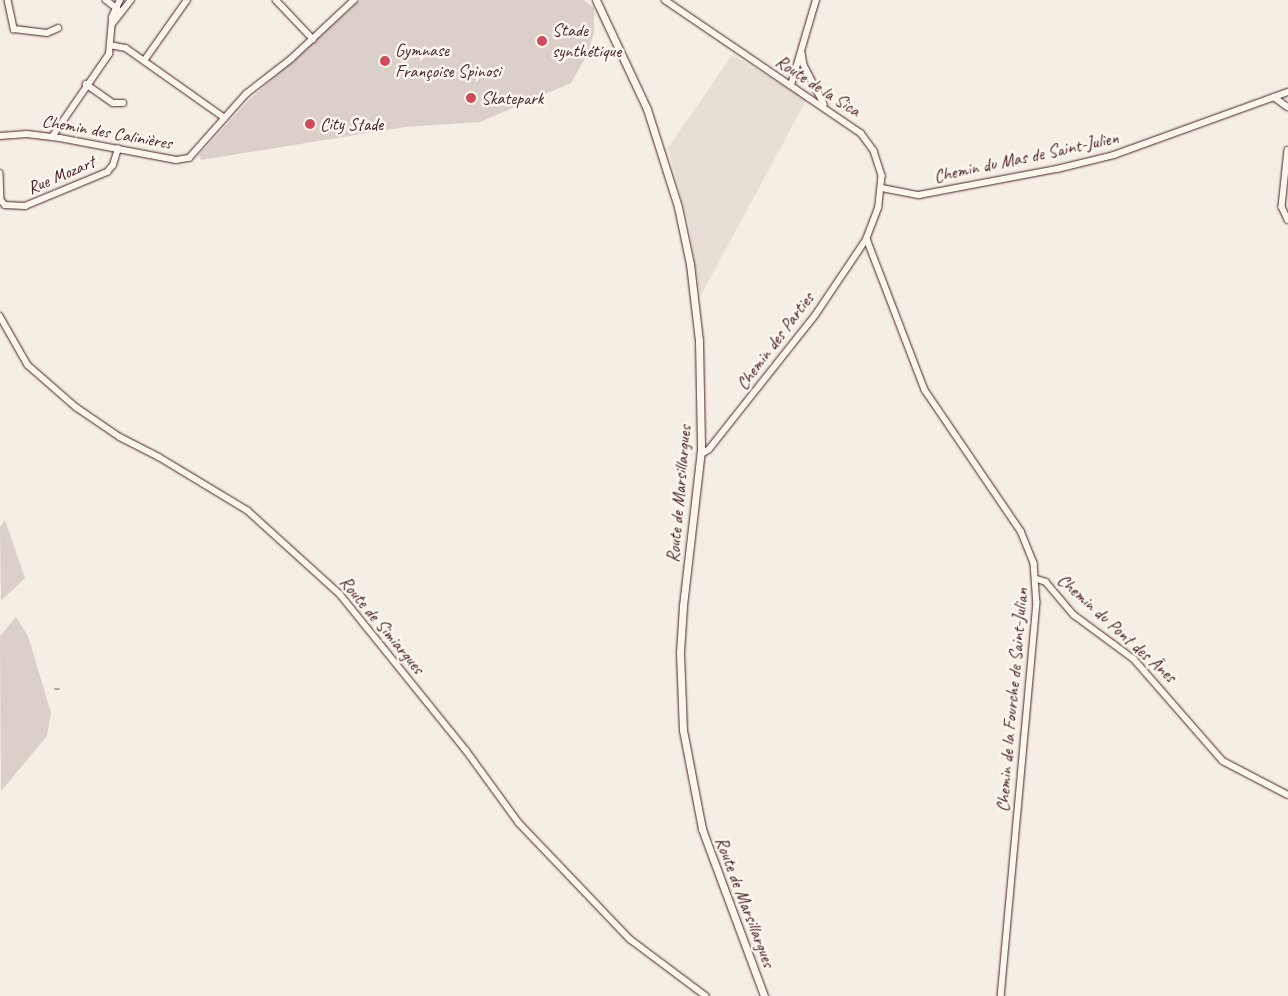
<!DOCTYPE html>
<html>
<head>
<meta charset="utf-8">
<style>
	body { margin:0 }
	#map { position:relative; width:1288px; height:996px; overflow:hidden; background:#f4eee4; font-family:Caveat,sans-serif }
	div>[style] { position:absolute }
	.built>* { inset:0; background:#e7dfd6 }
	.green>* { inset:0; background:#dbd0c9 }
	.stream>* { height:2px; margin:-1px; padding:0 1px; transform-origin:1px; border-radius:1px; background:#baa7a5 }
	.roads { filter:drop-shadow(0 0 1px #4a1f2b) drop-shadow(0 0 1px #4a1f2b) }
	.minor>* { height:5.5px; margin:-2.75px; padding:0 2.75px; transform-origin:2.75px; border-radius:2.75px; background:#fbf7ec }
	.major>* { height:7px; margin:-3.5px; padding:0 3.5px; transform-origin:3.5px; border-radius:3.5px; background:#fbf7ec }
	.dots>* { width:14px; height:14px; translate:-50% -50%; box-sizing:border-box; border:2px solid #fbf7ec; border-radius:50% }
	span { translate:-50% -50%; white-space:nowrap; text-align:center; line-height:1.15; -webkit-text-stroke:5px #fbf7ec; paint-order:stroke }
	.poi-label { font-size:18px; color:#4a1f2b }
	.left { translate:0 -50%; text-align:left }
	.street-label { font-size:18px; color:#4a1f2b }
</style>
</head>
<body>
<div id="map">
	<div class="built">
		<i style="clip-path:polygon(732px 55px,807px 99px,700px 297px,689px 226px,668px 148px)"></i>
	</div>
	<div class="green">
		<i style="clip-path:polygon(360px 0,584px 0,594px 8px,594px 33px,587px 55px,571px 83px,480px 122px,405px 127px,201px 160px,199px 155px,248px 101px)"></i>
		<i style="clip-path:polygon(5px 520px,25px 578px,1px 601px,0 527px)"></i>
		<i style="clip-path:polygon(16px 617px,28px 636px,51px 713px,47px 736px,1px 791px,0 636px)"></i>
	</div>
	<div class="stream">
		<i style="left:55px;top:689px;width:4px"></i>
	</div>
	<div class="roads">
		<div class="minor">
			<i style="left:8px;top:0;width:30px;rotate:78deg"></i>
			<i style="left:14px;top:29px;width:33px;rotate:7deg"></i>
			<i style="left:47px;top:33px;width:12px;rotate:-24deg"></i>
			<i style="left:106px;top:0;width:15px;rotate:37deg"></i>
			<i style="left:276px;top:0;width:54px;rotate:46.5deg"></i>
			<i style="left:665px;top:0;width:237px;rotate:34.2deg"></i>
			<i style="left:861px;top:133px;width:22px;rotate:54deg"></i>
			<i style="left:874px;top:151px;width:26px;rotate:72deg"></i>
			<i style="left:882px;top:176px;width:31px;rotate:96deg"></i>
			<i style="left:879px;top:207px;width:34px;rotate:111deg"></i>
			<i style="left:867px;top:239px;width:92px;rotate:123.9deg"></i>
			<i style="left:816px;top:315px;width:172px;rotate:128.4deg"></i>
			<i style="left:709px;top:450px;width:9px;rotate:148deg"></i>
			<i style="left:113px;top:23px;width:29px;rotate:-52deg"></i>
			<i style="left:110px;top:45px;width:16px;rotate:11deg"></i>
			<i style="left:126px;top:48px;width:121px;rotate:35.3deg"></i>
			<i style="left:802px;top:53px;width:12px;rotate:81deg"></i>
			<i style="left:804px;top:65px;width:44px;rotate:62.9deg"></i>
			<i style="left:144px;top:61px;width:75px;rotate:-54.8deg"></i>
			<i style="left:86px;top:84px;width:33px;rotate:35deg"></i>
			<i style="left:113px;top:103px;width:10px"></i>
			<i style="left:791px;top:85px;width:89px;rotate:-73.6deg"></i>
			<i style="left:1274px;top:97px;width:17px;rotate:36deg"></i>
			<i style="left:0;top:136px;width:27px;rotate:-4deg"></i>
			<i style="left:27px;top:134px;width:33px;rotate:7deg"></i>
			<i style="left:60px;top:138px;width:118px;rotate:10.7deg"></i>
			<i style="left:176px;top:160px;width:13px;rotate:-9deg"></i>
			<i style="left:189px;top:158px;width:86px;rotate:-48.3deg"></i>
			<i style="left:246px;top:94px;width:57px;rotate:-37.9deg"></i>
			<i style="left:291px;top:59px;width:86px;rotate:-43.1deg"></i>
			<i style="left:52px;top:137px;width:101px;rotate:-55.5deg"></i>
			<i style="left:109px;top:54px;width:37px;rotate:-85deg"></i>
			<i style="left:112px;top:17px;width:19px;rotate:-65deg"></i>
			<i style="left:1288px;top:150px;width:57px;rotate:96deg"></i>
			<i style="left:1282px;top:207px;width:14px;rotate:65deg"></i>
			<i style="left:0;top:173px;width:27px;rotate:88deg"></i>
			<i style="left:1px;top:200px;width:6px;rotate:51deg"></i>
			<i style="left:5px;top:205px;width:20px;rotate:3deg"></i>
			<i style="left:25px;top:206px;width:89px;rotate:-22.5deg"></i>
			<i style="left:107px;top:172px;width:9px;rotate:-49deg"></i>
			<i style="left:113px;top:165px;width:17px;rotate:-73deg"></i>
			<i style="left:882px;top:188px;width:38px;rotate:11deg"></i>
			<i style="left:919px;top:195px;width:140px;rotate:-10.7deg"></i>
			<i style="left:1057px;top:169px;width:59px;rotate:-13.8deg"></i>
			<i style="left:1114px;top:155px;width:185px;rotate:-19.9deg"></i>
			<i style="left:867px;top:239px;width:162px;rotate:69deg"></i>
			<i style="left:925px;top:390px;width:171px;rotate:55.8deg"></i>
			<i style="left:1021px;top:531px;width:35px;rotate:68deg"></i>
			<i style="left:1034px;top:563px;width:39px;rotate:86deg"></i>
			<i style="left:1037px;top:602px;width:396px;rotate:95.2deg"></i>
			<i style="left:0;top:316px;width:56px;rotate:60.3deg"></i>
			<i style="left:28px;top:365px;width:64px;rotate:41.2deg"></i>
			<i style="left:76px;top:407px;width:53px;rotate:34.3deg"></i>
			<i style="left:120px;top:437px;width:44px;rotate:27.1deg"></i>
			<i style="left:159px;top:457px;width:103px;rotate:31.1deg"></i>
			<i style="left:247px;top:510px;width:125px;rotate:42.1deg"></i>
			<i style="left:340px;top:594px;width:201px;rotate:51.1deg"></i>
			<i style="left:466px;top:750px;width:90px;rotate:54deg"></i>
			<i style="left:519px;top:823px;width:161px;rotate:46.3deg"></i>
			<i style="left:630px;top:939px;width:95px;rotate:36.9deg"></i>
			<i style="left:1037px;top:579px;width:9px;rotate:18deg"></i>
			<i style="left:1046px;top:582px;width:43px;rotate:49.7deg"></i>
			<i style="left:1074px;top:615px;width:74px;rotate:36.3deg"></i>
			<i style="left:1134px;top:659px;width:135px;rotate:48.9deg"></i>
			<i style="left:1223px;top:761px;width:73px;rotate:27.6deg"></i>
		</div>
		<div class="major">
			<i style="left:596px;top:0;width:120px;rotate:64.9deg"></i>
			<i style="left:647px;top:109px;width:103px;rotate:72.4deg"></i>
			<i style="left:678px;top:207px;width:58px;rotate:78.1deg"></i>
			<i style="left:690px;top:264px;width:78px;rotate:83.3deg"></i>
			<i style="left:699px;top:341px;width:109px;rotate:88.9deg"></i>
			<i style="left:701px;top:450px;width:157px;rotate:96.6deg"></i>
			<i style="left:683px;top:606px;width:47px;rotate:93.7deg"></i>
			<i style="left:680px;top:653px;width:77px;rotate:87.8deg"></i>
			<i style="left:683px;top:730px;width:101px;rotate:79.1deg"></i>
			<i style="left:702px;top:829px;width:178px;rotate:69.6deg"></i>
		</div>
	</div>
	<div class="dots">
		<i style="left:542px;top:41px;background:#d1495b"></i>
		<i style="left:385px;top:61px;background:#d1495b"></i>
		<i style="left:471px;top:98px;background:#d1495b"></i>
		<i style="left:310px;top:124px;background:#d1495b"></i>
	</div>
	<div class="poi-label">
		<span class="left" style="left:552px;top:41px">Stade<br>synthétique</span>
		<span class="left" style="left:395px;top:61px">Gymnase<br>Françoise Spinosi</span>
		<span class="left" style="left:481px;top:98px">Skatepark</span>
		<span class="left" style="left:320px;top:124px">City Stade</span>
	</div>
	<div class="street-label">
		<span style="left:818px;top:86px;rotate:33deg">Route de la Sica</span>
		<span style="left:107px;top:132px;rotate:10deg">Chemin des Calinières</span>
		<span style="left:1026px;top:157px;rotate:-12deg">Chemin du Mas de Saint-Julien</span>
		<span style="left:61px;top:175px;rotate:-23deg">Rue Mozart</span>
		<span style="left:775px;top:341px;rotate:-53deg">Chemin des Parties</span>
		<span style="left:679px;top:494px;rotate:-85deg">Route de Marsillargues</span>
		<span style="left:382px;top:625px;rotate:50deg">Route de Simiargues</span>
		<span style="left:1117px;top:628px;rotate:42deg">Chemin du Pont des Ânes</span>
		<span style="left:1012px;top:700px;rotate:-85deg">Chemin de la Fourche de Saint-Julian</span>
		<span style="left:745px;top:902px;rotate:69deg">Route de Marsillargues</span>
	</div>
</div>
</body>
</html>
